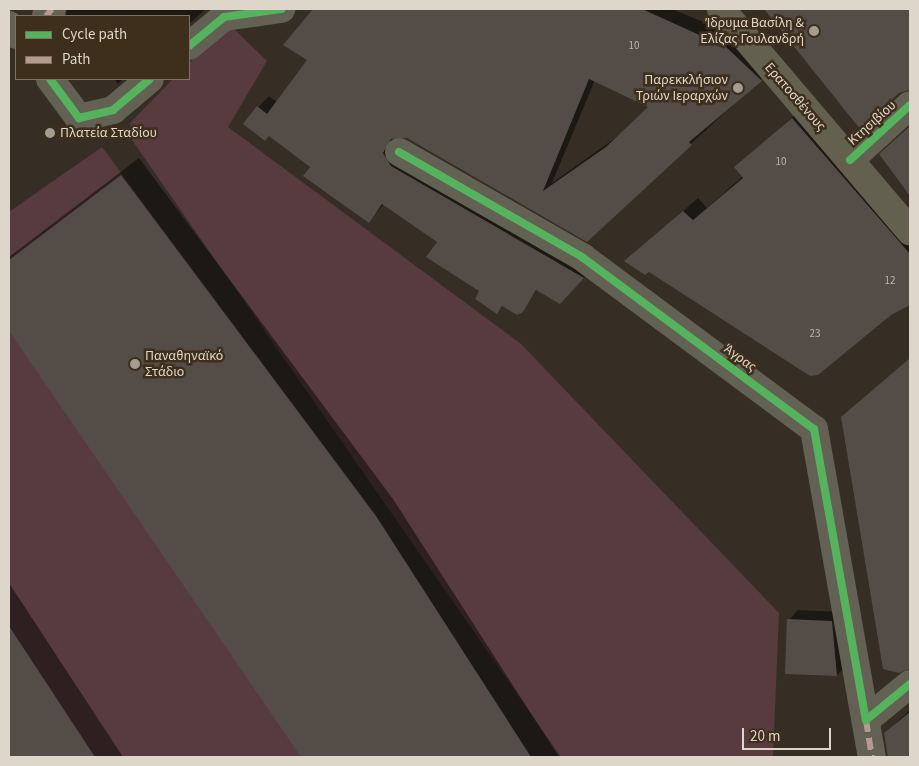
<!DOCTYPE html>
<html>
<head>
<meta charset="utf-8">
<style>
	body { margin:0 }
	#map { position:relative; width:919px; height:766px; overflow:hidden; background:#362e25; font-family:"Source Sans 3",sans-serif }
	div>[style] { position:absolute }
	.green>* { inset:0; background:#573b3f }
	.shadow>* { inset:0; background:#0007 }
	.building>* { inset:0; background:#544c46 }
	.minor>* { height:28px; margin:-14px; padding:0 14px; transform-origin:14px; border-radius:14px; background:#636054 }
	.major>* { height:28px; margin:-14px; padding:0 14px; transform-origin:14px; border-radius:14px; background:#63604f }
	.quiet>* { height:6px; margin-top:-3px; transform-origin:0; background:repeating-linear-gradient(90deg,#b69a8f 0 12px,transparent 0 18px) }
	.cycleway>* { height:8px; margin:-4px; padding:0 4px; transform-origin:4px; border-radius:4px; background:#56b35d }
	.dots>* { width:14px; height:14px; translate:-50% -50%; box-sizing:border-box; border:2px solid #3e2f1d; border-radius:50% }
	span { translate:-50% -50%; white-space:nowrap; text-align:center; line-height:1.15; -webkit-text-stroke:5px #3e2f1d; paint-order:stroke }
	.number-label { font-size:11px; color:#bcb4aa }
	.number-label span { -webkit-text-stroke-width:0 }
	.poi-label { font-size:14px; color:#dfd6cb }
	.right { translate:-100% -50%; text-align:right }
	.left { translate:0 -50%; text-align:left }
	.street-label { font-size:14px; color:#dfd6cb }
	.frame { position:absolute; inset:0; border:10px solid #dfd6cb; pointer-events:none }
	.legend { position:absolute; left:15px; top:15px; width:175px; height:65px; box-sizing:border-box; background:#3e2f1d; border:1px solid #7e7263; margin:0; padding:6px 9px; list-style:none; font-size:15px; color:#dfd6cb }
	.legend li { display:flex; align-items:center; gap:10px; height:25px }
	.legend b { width:25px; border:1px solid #7e7263 }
	.scale { position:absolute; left:742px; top:728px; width:89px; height:22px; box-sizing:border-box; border:2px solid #dfd6cb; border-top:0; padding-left:6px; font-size:15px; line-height:18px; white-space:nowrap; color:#dfd6cb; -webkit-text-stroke:4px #3e2f1d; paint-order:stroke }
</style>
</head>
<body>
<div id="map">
	<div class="green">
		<i style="clip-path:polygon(228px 23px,267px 61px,228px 127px,521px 344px,779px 613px,773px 757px,561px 757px,132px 140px,130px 123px,173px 79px,189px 79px,189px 63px)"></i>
		<i style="clip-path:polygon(102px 147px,376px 516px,531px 757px,9px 757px,9px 212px)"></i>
	</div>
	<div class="shadow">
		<i style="clip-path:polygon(67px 9px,206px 9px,189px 24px,189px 16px,66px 16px)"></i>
		<i style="clip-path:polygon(evenodd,314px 9px,672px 9px,737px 36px,772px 69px,587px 240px,407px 137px,396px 137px,394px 141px,594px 267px,571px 291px,538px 289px,528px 302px,504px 305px,497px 312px,439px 241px,384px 204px,369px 221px,258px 107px,269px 96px,277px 102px,308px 60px,314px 9px,595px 80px,650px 106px,618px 136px,552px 183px,595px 80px)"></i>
		<i style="clip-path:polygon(766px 9px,910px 9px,910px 90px,899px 92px,809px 58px)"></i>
		<i style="clip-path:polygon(114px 79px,123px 79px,118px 84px)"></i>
		<i style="clip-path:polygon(806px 105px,910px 226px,910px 301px,891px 314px,648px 270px,626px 261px,698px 198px,707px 208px,743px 176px,736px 167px)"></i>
		<i style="clip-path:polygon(910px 126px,910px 194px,881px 155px)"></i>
		<i style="clip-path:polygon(139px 158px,393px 499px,559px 757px,303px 757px,9px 328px,9px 257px)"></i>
		<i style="clip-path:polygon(910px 358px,910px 669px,899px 672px,842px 417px)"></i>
		<i style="clip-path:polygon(9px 583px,123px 757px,9px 757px)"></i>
		<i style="clip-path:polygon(798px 610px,841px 612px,846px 666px,837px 675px,789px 620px)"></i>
		<i style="clip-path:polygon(910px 710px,910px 757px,889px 757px,885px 733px)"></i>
	</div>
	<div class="building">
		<i style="clip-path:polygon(evenodd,313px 9px,642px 9px,726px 47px,762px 81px,689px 142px,692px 145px,587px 242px,407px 138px,391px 139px,383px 153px,391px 166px,584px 278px,560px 304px,536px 290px,523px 312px,517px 315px,502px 306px,497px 314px,475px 299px,479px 291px,426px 257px,437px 242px,382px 204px,369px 223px,303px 176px,310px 167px,306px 164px,269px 136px,265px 141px,243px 124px,257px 106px,267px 114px,307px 60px,283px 45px,313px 9px,589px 79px,648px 107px,606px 147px,543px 191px,589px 79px)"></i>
		<i style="clip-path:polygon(764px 9px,910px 9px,910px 90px,899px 93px,860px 129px)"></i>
		<i style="clip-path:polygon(792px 118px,910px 254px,910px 305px,891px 315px,818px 375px,810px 376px,649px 272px,645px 275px,624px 261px,683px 211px,693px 220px,743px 178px,734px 167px)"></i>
		<i style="clip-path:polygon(910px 126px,910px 196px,879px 154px)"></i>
		<i style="clip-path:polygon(121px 175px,376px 516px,531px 757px,301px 757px,9px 331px,9px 260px)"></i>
		<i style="clip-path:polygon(910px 358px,910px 669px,899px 673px,883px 669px,841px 417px)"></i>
		<i style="clip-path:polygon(787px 619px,832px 621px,837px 676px,785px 674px)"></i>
		<i style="clip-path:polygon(9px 626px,95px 757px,9px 757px)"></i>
		<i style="clip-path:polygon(910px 712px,910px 757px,888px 757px,884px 733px)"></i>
	</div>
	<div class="minor">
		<i style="left:46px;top:16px;width:9px;rotate:-49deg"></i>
		<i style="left:9px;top:25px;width:12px;rotate:55deg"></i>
		<i style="left:189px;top:46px;width:45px;rotate:-39.6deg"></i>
		<i style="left:224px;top:17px;width:58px;rotate:-8deg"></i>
		<i style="left:50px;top:79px;width:49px;rotate:53.4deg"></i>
		<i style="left:79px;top:118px;width:35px;rotate:-13deg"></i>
		<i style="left:113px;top:110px;width:48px;rotate:-40deg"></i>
		<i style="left:399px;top:152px;width:211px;rotate:29.8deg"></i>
		<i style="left:582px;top:257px;width:289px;rotate:36.6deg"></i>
		<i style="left:814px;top:429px;width:333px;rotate:80deg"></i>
		<i style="left:850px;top:160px;width:81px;rotate:-42.5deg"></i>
		<i style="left:866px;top:720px;width:57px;rotate:-39.3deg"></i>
	</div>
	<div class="major">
		<i style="left:721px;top:9px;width:292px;rotate:49.6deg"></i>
	</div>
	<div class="quiet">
		<i style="left:46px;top:16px;width:9px;rotate:-49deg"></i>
		<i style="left:866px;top:720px;width:37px;rotate:81deg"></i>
	</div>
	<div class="cycleway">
		<i style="left:189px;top:46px;width:45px;rotate:-39.6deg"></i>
		<i style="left:224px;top:17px;width:58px;rotate:-8deg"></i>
		<i style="left:50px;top:79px;width:49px;rotate:53.4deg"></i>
		<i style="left:79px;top:118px;width:35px;rotate:-13deg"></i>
		<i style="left:113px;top:110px;width:48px;rotate:-40deg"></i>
		<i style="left:399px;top:152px;width:211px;rotate:29.8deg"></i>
		<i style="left:582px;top:257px;width:289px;rotate:36.6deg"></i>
		<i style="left:814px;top:429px;width:296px;rotate:79.9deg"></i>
		<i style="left:866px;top:720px;width:57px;rotate:-39.3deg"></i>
		<i style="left:850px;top:160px;width:81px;rotate:-42.5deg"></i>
	</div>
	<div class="dots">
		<i style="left:814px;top:31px;background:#a49b91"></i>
		<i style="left:738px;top:88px;background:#a49b91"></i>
		<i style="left:50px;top:133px;background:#a49b91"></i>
		<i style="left:135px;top:364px;background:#a49b91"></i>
	</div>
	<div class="number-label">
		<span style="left:634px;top:46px">10</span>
		<span style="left:781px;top:162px">10</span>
		<span style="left:890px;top:281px">12</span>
		<span style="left:815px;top:334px">23</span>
	</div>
	<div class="poi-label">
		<span class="right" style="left:804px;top:31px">Ίδρυμα Βασίλη &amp;<br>Ελίζας Γουλανδρή</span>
		<span class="right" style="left:728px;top:88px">Παρεκκλήσιον<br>Τριών Ιεραρχών</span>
		<span class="left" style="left:60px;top:133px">Πλατεία Σταδίου</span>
		<span class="left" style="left:145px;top:364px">Παναθηναϊκό<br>Στάδιο</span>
	</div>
	<div class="street-label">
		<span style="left:795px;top:97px;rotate:49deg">Ερατοσθένους</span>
		<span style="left:872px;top:123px;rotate:-42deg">Κτησιβίου</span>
		<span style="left:740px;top:358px;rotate:36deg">Άγρας</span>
	</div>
	<div class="frame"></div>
	<ul class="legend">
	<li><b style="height:6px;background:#56b35d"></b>Cycle path</li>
	<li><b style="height:6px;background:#b69a8f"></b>Path</li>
	</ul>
	<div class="scale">20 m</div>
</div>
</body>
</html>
